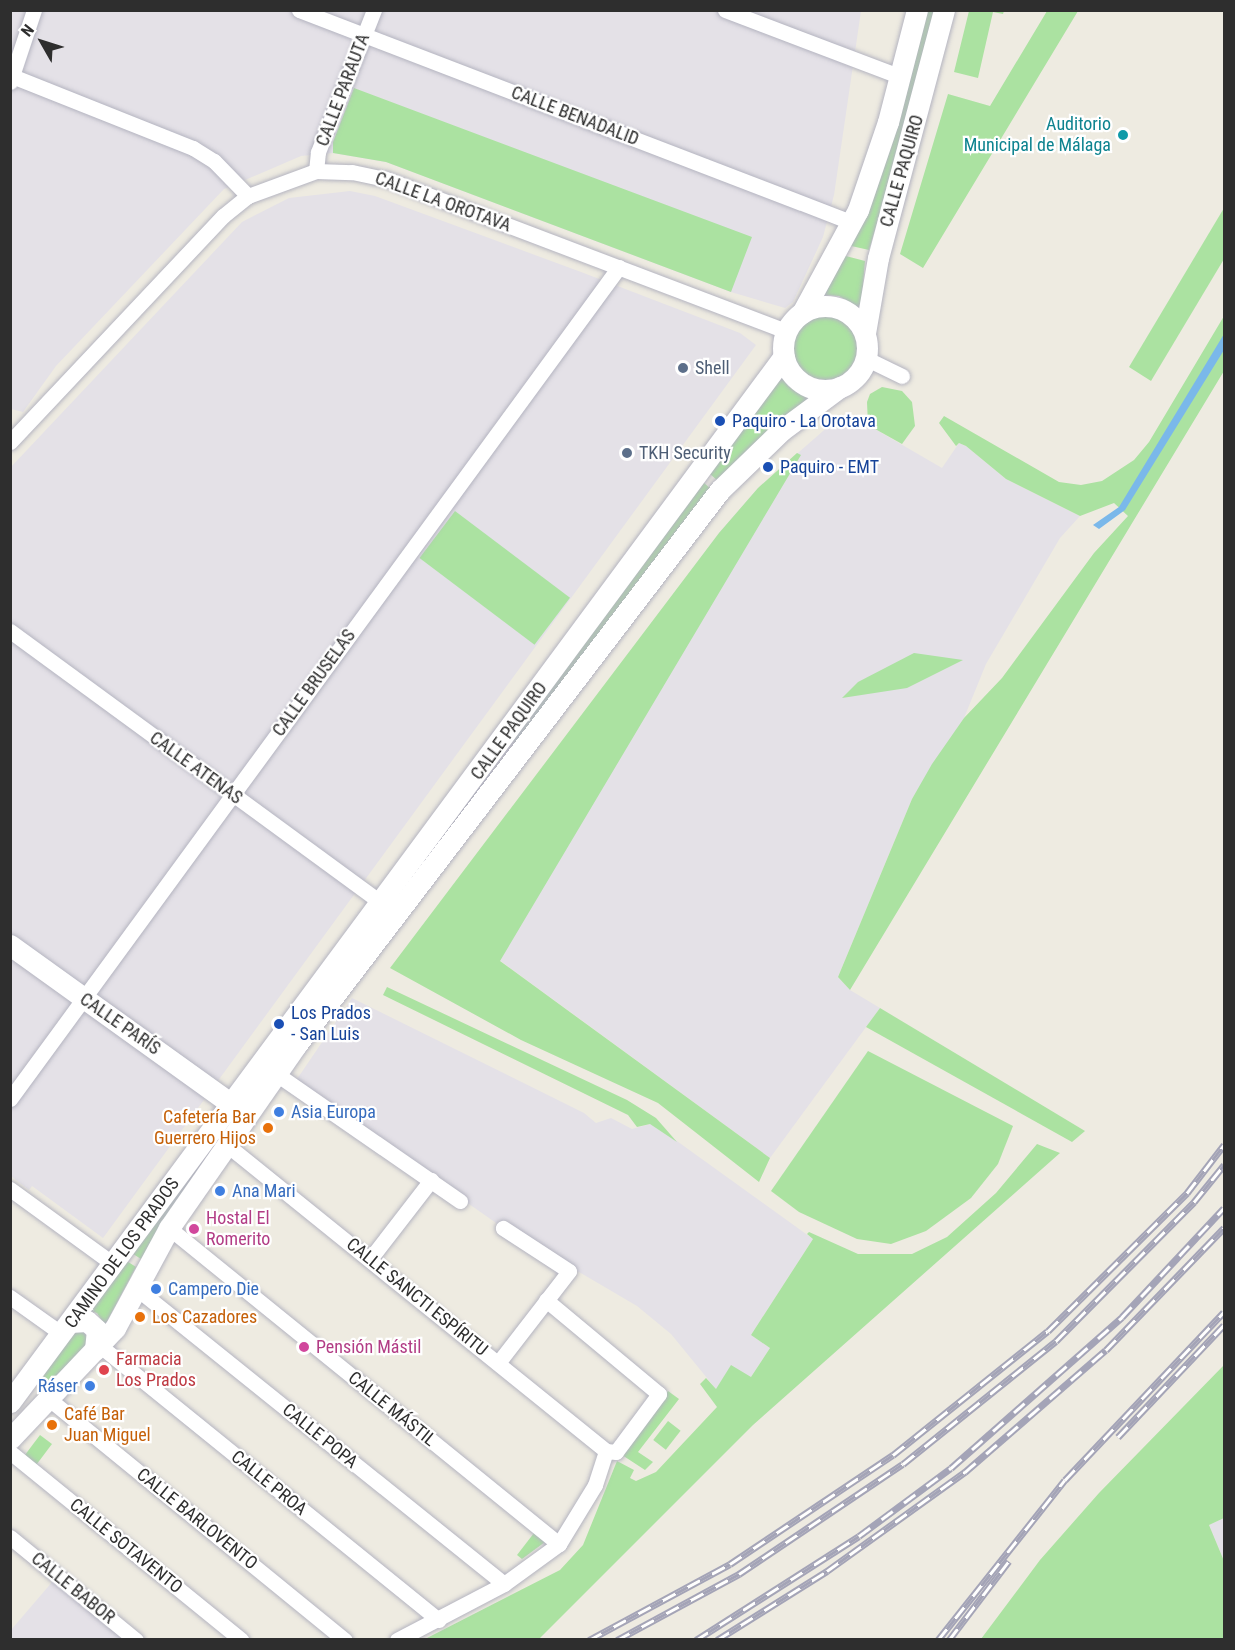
<!DOCTYPE html>
<html>
<head>
<meta charset="utf-8">
<style>
	body { margin:0 }
	#map { position:relative; width:1235px; height:1650px; overflow:hidden; background:#eeebe1; font-family:"Roboto Condensed",sans-serif }
	div>[style] { position:absolute }
	.industrial>* { inset:0; background:#e4e1e7 }
	.green>* { inset:0; background:#abe2a1; transform-origin:0 0 }
	.round { border-radius:50% }
	.water>* { inset:0; background:#7ab8ea }
	.roads { filter:drop-shadow(0 0 2px #b4b4c0) drop-shadow(0 0 2px #b4b4c0) }
	.street>* { height:15px; margin:-7.5px; padding:0 7.5px; transform-origin:7.5px; border-radius:7.5px; background:#fff }
	.secondary>* { height:21px; margin:-10.5px; padding:0 10.5px; transform-origin:10.5px; border-radius:10.5px; background:#fff }
	.secondary>.ring { margin:-10.5px; padding:0; box-sizing:content-box; background:none; border:21px solid #fff; border-radius:50% }
	.rail>* { height:7px; margin-top:-3.5px; transform-origin:0; background:repeating-linear-gradient(90deg,#fff 0 14px,#a4a4b7 0 28px); box-sizing:border-box; border-block:2px solid #a4a4b7 }
	.dots>* { width:16px; height:16px; translate:-50% -50%; box-sizing:border-box; border:3px solid #fff; border-radius:50% }
	span { translate:-50% -50%; white-space:nowrap; text-align:center; line-height:1.15; -webkit-text-stroke:4.5px #fff; paint-order:stroke }
	.street-label { font-size:18px; color:#2e2e2e }
	.culture-label { font-size:18px; color:#0d838f }
	.right { translate:-100% -50%; text-align:right }
	.service-label { font-size:18px; color:#4e5e75 }
	.left { translate:0 -50%; text-align:left }
	.transit-label { font-size:18px; color:#164399 }
	.shop-label { font-size:18px; color:#366cbe }
	.food-label { font-size:18px; color:#c56008 }
	.hotel-label { font-size:18px; color:#b23c85 }
	.health-label { font-size:18px; color:#be3a42 }
	.frame { position:absolute; inset:0; border:12px solid #2e2e2e; pointer-events:none }
	.north { position:absolute; left:12px; top:12px; width:60px; height:60px; -webkit-text-stroke:4px #fff; paint-order:stroke; rotate:309deg; font-size:16px; font-weight:700; line-height:24px; text-align:center; color:#2e2e2e }
	.north::after { content:''; display:block; margin:auto; width:21px; height:27px; background:#2e2e2e; clip-path:polygon(50% 0,100% 100%,50% 72%,0 100%) }
</style>
</head>
<body>
<div id="map">
	<div class="industrial">
		<i style="clip-path:polygon(11px 11px,861px 11px,834px 195px,823px 237px,793px 302px,785px 308px,731px 292px,386px 162px,333px 153px,301px 156px,224px 189px,56px 366px,23px 412px,11px 409px)"></i>
		<i style="clip-path:polygon(350px 191px,375px 196px,581px 272px,740px 333px,756px 345px,103px 1238px,32px 1186px,29px 1190px,11px 1176px,10px 468px,242px 222px,289px 198px)"></i>
		<i style="clip-path:polygon(866px 415px,868px 425px,942px 468px,959px 443px,966px 446px,1006px 479px,1080px 516px,1060px 538px,986px 664px,964px 718px,912px 799px,838px 977px,850px 990px,880px 1008px,770px 1158px,435px 913px,719px 533px,758px 488px,831px 424px)"></i>
		<i style="clip-path:polygon(352px 998px,584px 1113px,596px 1123px,611px 1118px,632px 1129px,650px 1124px,656px 1126px,813px 1239px,751px 1335px,770px 1348px,751px 1377px,716px 1389px,671px 1334px,637px 1306px,499px 1225px,295px 1082px)"></i>
		<i style="clip-path:polygon(1224px 1518px,1224px 1561px,1209px 1525px)"></i>
		<i style="clip-path:polygon(53px 1581px,125px 1640px,11px 1640px,11px 1630px)"></i>
	</div>
	<div class="green">
		<i style="clip-path:polygon(924px 11px,936px 11px,922px 72px,869px 250px,847px 245px)"></i>
		<i style="clip-path:polygon(969px 11px,1004px 11px,1003px 14px,993px 12px,978px 78px,954px 72px)"></i>
		<i style="clip-path:polygon(1047px 11px,1078px 11px,923px 268px,900px 254px,948px 94px,990px 106px)"></i>
		<i style="clip-path:polygon(354px 88px,752px 237px,731px 292px,386px 162px,333px 153px,333px 142px)"></i>
		<i style="clip-path:polygon(1224px 208px,1224px 259px,1151px 381px,1129px 367px)"></i>
		<i style="clip-path:polygon(842px 255px,865px 261px,861px 309px,839px 296px,823px 295px)"></i>
		<i class="round" style="left:793px;top:316px;width:64px;height:64px"></i>
		<i style="clip-path:polygon(1224px 316px,1224px 371px,850px 990px,838px 977px,912px 799px,932px 764px,964px 718px,1002px 678px,1094px 553px,1128px 516px,1114px 503px,1080px 516px,1006px 479px,966px 446px,959px 443px,956px 446px,939px 423px,944px 416px,1059px 482px,1081px 485px,1102px 481px,1134px 460px,1149px 442px)"></i>
		<i style="clip-path:polygon(778px 371px,788px 386px,809px 398px,719px 482px,709px 473px)"></i>
		<i style="clip-path:polygon(882px 387px,902px 391px,912px 402px,915px 426px,902px 444px,868px 425px,867px 402px,870px 394px)"></i>
		<i style="clip-path:polygon(797px 453px,801px 455px,500px 961px,770px 1158px,759px 1182px,658px 1103px,521px 1040px,390px 968px,719px 533px,758px 488px)"></i>
		<i style="clip-path:polygon(703px 482px,712px 490px,519px 746px,512px 740px)"></i>
		<i style="left:455px;top:511px;width:144px;height:59px;rotate:37deg"></i>
		<i style="clip-path:polygon(914px 653px,963px 660px,907px 688px,842px 698px,858px 682px)"></i>
		<i style="clip-path:polygon(387px 987px,627px 1100px,656px 1118px,677px 1142px,650px 1124px,637px 1127px,628px 1115px,383px 995px)"></i>
		<i style="clip-path:polygon(880px 1008px,1085px 1131px,1072px 1142px,866px 1027px)"></i>
		<i style="clip-path:polygon(868px 1051px,1013px 1126px,998px 1164px,971px 1198px,926px 1231px,891px 1244px,857px 1239px,799px 1212px,771px 1191px)"></i>
		<i style="clip-path:polygon(221px 1133px,141px 1259px,130px 1252px)"></i>
		<i style="clip-path:polygon(1037px 1144px,1060px 1153px,753px 1425px,539px 1639px,425px 1639px,560px 1570px,583px 1545px,617px 1461px,634px 1470px,630px 1478px,636px 1481px,656px 1472px,717px 1407px,700px 1384px,706px 1378px,716px 1389px,731px 1365px,751px 1377px,770px 1348px,751px 1335px,813px 1239px,807px 1234px,809px 1232px,858px 1254px,912px 1254px,947px 1237px,996px 1193px)"></i>
		<i style="clip-path:polygon(125px 1260px,136px 1267px,105px 1325px,97px 1313px,88px 1310px)"></i>
		<i style="clip-path:polygon(83px 1331px,90px 1342px,50px 1382px,45px 1381px,42px 1371px,72px 1332px)"></i>
		<i style="clip-path:polygon(1224px 1365px,1224px 1518px,1209px 1525px,1224px 1561px,1224px 1639px,981px 1639px,1040px 1560px,1099px 1493px)"></i>
		<i style="clip-path:polygon(668px 1391px,679px 1399px,638px 1452px,653px 1462px,645px 1470px,622px 1455px)"></i>
		<i style="left:668px;top:1421px;width:16px;height:24px;rotate:38deg"></i>
		<i style="left:40px;top:1435px;width:15px;height:26px;rotate:37deg"></i>
		<i style="clip-path:polygon(534px 1533px,545px 1542px,522px 1559px,517px 1555px)"></i>
	</div>
	<div class="water">
		<i style="clip-path:polygon(1224px 334px,1224px 350px,1125px 510px,1099px 529px,1093px 525px,1119px 507px)"></i>
	</div>
	<div class="roads">
		<div class="street">
			<i style="left:299px;top:10px;width:591px;rotate:21.01deg"></i>
			<i style="left:725px;top:10px;width:188px;rotate:20.8deg"></i>
			<i style="left:12px;top:76px;width:195px;rotate:21.7deg"></i>
			<i style="left:193px;top:148px;width:25px;rotate:32deg"></i>
			<i style="left:214px;top:161px;width:49px;rotate:45.8deg"></i>
			<i style="left:10px;top:82px;width:76px;rotate:-71.6deg"></i>
			<i style="left:316px;top:171px;width:19px;rotate:-84deg"></i>
			<i style="left:318px;top:152px;width:153px;rotate:-68.5deg"></i>
			<i style="left:865px;top:358px;width:41px;rotate:25.9deg"></i>
			<i style="left:10px;top:442px;width:311px;rotate:-46.7deg"></i>
			<i style="left:223px;top:216px;width:32px;rotate:-39deg"></i>
			<i style="left:248px;top:196px;width:72px;rotate:-20.2deg"></i>
			<i style="left:316px;top:171px;width:36px;rotate:2deg"></i>
			<i style="left:352px;top:172px;width:35px;rotate:12deg"></i>
			<i style="left:386px;top:179px;width:428px;rotate:20.8deg"></i>
			<i style="left:10px;top:631px;width:461px;rotate:36.2deg"></i>
			<i style="left:275px;top:1073px;width:225px;rotate:34.7deg"></i>
			<i style="left:10px;top:1099px;width:1031px;rotate:-53.8deg"></i>
			<i style="left:227px;top:1145px;width:487px;rotate:38.9deg"></i>
			<i style="left:10px;top:1189px;width:126px;rotate:36deg"></i>
			<i style="left:169px;top:1228px;width:502px;rotate:39.02deg"></i>
			<i style="left:370px;top:1259px;width:100px;rotate:-52.3deg"></i>
			<i style="left:136px;top:1288px;width:472px;rotate:38.8deg"></i>
			<i style="left:10px;top:1297px;width:64px;rotate:35.4deg"></i>
			<i style="left:546px;top:1300px;width:147px;rotate:39.8deg"></i>
			<i style="left:659px;top:1394px;width:72px;rotate:126.6deg"></i>
			<i style="left:616px;top:1452px;width:10px;rotate:-174deg"></i>
			<i style="left:99px;top:1345px;width:437px;rotate:39deg"></i>
			<i style="left:498px;top:1363px;width:116px;rotate:-52.3deg"></i>
			<i style="left:569px;top:1271px;width:79px;rotate:-146.9deg"></i>
			<i style="left:49px;top:1399px;width:382px;rotate:39.2deg"></i>
			<i style="left:10px;top:1452px;width:298px;rotate:39.1deg"></i>
			<i style="left:10px;top:1537px;width:163px;rotate:39.3deg"></i>
			<i style="left:397px;top:1640px;width:121px;rotate:-27.6deg"></i>
			<i style="left:504px;top:1584px;width:68px;rotate:-36deg"></i>
			<i style="left:559px;top:1544px;width:69px;rotate:-58.6deg"></i>
			<i style="left:595px;top:1485px;width:36px;rotate:-72deg"></i>
		</div>
		<div class="secondary">
			<i class="ring" style="left:783px;top:306px;width:63px;height:63px"></i>
			<i style="left:802px;top:313px;width:117px;rotate:-61.5deg"></i>
			<i style="left:858px;top:210px;width:93px;rotate:-71.2deg"></i>
			<i style="left:888px;top:122px;width:116px;rotate:-75.5deg"></i>
			<i style="left:865px;top:333px;width:76px;rotate:-80.2deg"></i>
			<i style="left:878px;top:258px;width:257px;rotate:-75.1deg"></i>
			<i style="left:10px;top:945px;width:271px;rotate:35.7deg"></i>
			<i style="left:70px;top:1322px;width:17px;rotate:-3deg"></i>
			<i style="left:87px;top:1321px;width:13px;rotate:42deg"></i>
			<i style="left:97px;top:1330px;width:20px;rotate:96deg"></i>
			<i style="left:10px;top:1402px;width:1301px;rotate:-53.5deg"></i>
			<i style="left:10px;top:1439px;width:153px;rotate:-46.6deg"></i>
			<i style="left:115px;top:1328px;width:114px;rotate:-61.6deg"></i>
			<i style="left:169px;top:1228px;width:224px;rotate:-55.2deg"></i>
			<i style="left:297px;top:1044px;width:697px;rotate:-52.64deg"></i>
			<i style="left:720px;top:490px;width:86px;rotate:-44.1deg"></i>
			<i style="left:782px;top:430px;width:72px;rotate:-36.6deg"></i>
		</div>
	</div>
	<div class="rail">
		<i style="left:1118px;top:1437px;width:154px;rotate:-46.6deg"></i>
		<i style="left:589px;top:1640px;width:160px;rotate:-28.3deg"></i>
		<i style="left:730px;top:1564px;width:196px;rotate:-33.8deg"></i>
		<i style="left:893px;top:1455px;width:198px;rotate:-38.7deg"></i>
		<i style="left:1048px;top:1331px;width:196px;rotate:-44.8deg"></i>
		<i style="left:1187px;top:1193px;width:61px;rotate:-52.4deg"></i>
		<i style="left:617px;top:1640px;width:139px;rotate:-28.4deg"></i>
		<i style="left:739px;top:1574px;width:197px;rotate:-33.9deg"></i>
		<i style="left:903px;top:1464px;width:196px;rotate:-38.8deg"></i>
		<i style="left:1056px;top:1341px;width:196px;rotate:-45.2deg"></i>
		<i style="left:1194px;top:1202px;width:48px;rotate:-51deg"></i>
		<i style="left:696px;top:1640px;width:193px;rotate:-32.5deg"></i>
		<i style="left:859px;top:1536px;width:114px;rotate:-36.5deg"></i>
		<i style="left:951px;top:1468px;width:228px;rotate:-41.4deg"></i>
		<i style="left:1122px;top:1317px;width:149px;rotate:-46.9deg"></i>
		<i style="left:717px;top:1640px;width:130px;rotate:-32.1deg"></i>
		<i style="left:827px;top:1571px;width:170px;rotate:-35.7deg"></i>
		<i style="left:965px;top:1472px;width:186px;rotate:-40.9deg"></i>
		<i style="left:1106px;top:1350px;width:170px;rotate:-46deg"></i>
		<i style="left:938px;top:1640px;width:204px;rotate:-51.6deg"></i>
		<i style="left:1065px;top:1480px;width:231px;rotate:-46.6deg"></i>
		<i style="left:949px;top:1640px;width:99px;rotate:-52.8deg"></i>
	</div>
	<div class="dots">
		<i style="left:1123px;top:135px;background:#0f9aa8"></i>
		<i style="left:683px;top:368px;background:#5c6f8a"></i>
		<i style="left:720px;top:421px;background:#1a4fb4"></i>
		<i style="left:627px;top:453px;background:#5c6f8a"></i>
		<i style="left:768px;top:467px;background:#1a4fb4"></i>
		<i style="left:279px;top:1024px;background:#1a4fb4"></i>
		<i style="left:279px;top:1112px;background:#3f7fe0"></i>
		<i style="left:268px;top:1128px;background:#e8710a"></i>
		<i style="left:220px;top:1191px;background:#3f7fe0"></i>
		<i style="left:194px;top:1229px;background:#d1479c"></i>
		<i style="left:156px;top:1289px;background:#3f7fe0"></i>
		<i style="left:140px;top:1317px;background:#e8710a"></i>
		<i style="left:304px;top:1347px;background:#d1479c"></i>
		<i style="left:104px;top:1370px;background:#e0444e"></i>
		<i style="left:90px;top:1386px;background:#3f7fe0"></i>
		<i style="left:52px;top:1425px;background:#e8710a"></i>
	</div>
	<div class="street-label">
		<span style="left:343px;top:90px;rotate:-69deg">CALLE PARAUTA</span>
		<span style="left:575px;top:116px;rotate:21deg">CALLE BENADALID</span>
		<span style="left:902px;top:171px;rotate:-74deg">CALLE PAQUIRO</span>
		<span style="left:443px;top:202px;rotate:20deg">CALLE LA OROTAVA</span>
		<span style="left:314px;top:683px;rotate:-54deg">CALLE BRUSELAS</span>
		<span style="left:509px;top:731px;rotate:-54deg">CALLE PAQUIRO</span>
		<span style="left:196px;top:768px;rotate:36deg">CALLE ATENAS</span>
		<span style="left:120px;top:1024px;rotate:35deg">CALLE PARÍS</span>
		<span style="left:122px;top:1253px;rotate:-54deg">CAMINO DE LOS PRADOS</span>
		<span style="left:417px;top:1297px;rotate:39deg">CALLE SANCTI ESPÍRITU</span>
		<span style="left:392px;top:1409px;rotate:39deg">CALLE MÁSTIL</span>
		<span style="left:320px;top:1436px;rotate:39deg">CALLE POPA</span>
		<span style="left:269px;top:1483px;rotate:39deg">CALLE PROA</span>
		<span style="left:197px;top:1519px;rotate:39deg">CALLE BARLOVENTO</span>
		<span style="left:126px;top:1546px;rotate:39deg">CALLE SOTAVENTO</span>
		<span style="left:73px;top:1588px;rotate:39deg">CALLE BABOR</span>
	</div>
	<div class="culture-label">
		<span class="right" style="left:1111px;top:135px">Auditorio<br>Municipal de Málaga</span>
	</div>
	<div class="service-label">
		<span class="left" style="left:695px;top:368px">Shell</span>
		<span class="left" style="left:639px;top:453px">TKH Security</span>
	</div>
	<div class="transit-label">
		<span class="left" style="left:732px;top:421px">Paquiro - La Orotava</span>
		<span class="left" style="left:780px;top:467px">Paquiro - EMT</span>
		<span class="left" style="left:291px;top:1024px">Los Prados<br>- San Luis</span>
	</div>
	<div class="shop-label">
		<span class="left" style="left:291px;top:1112px">Asia Europa</span>
		<span class="left" style="left:232px;top:1191px">Ana Mari</span>
		<span class="left" style="left:168px;top:1289px">Campero Die</span>
		<span class="right" style="left:78px;top:1386px">Ráser</span>
	</div>
	<div class="food-label">
		<span class="right" style="left:256px;top:1128px">Cafetería Bar<br>Guerrero Hijos</span>
		<span class="left" style="left:152px;top:1317px">Los Cazadores</span>
		<span class="left" style="left:64px;top:1425px">Café Bar<br>Juan Miguel</span>
	</div>
	<div class="hotel-label">
		<span class="left" style="left:206px;top:1229px">Hostal El<br>Romerito</span>
		<span class="left" style="left:316px;top:1347px">Pensión Mástil</span>
	</div>
	<div class="health-label">
		<span class="left" style="left:116px;top:1370px">Farmacia<br>Los Prados</span>
	</div>
	<div class="frame"></div>
	<div class="north">N</div>
</div>
</body>
</html>
